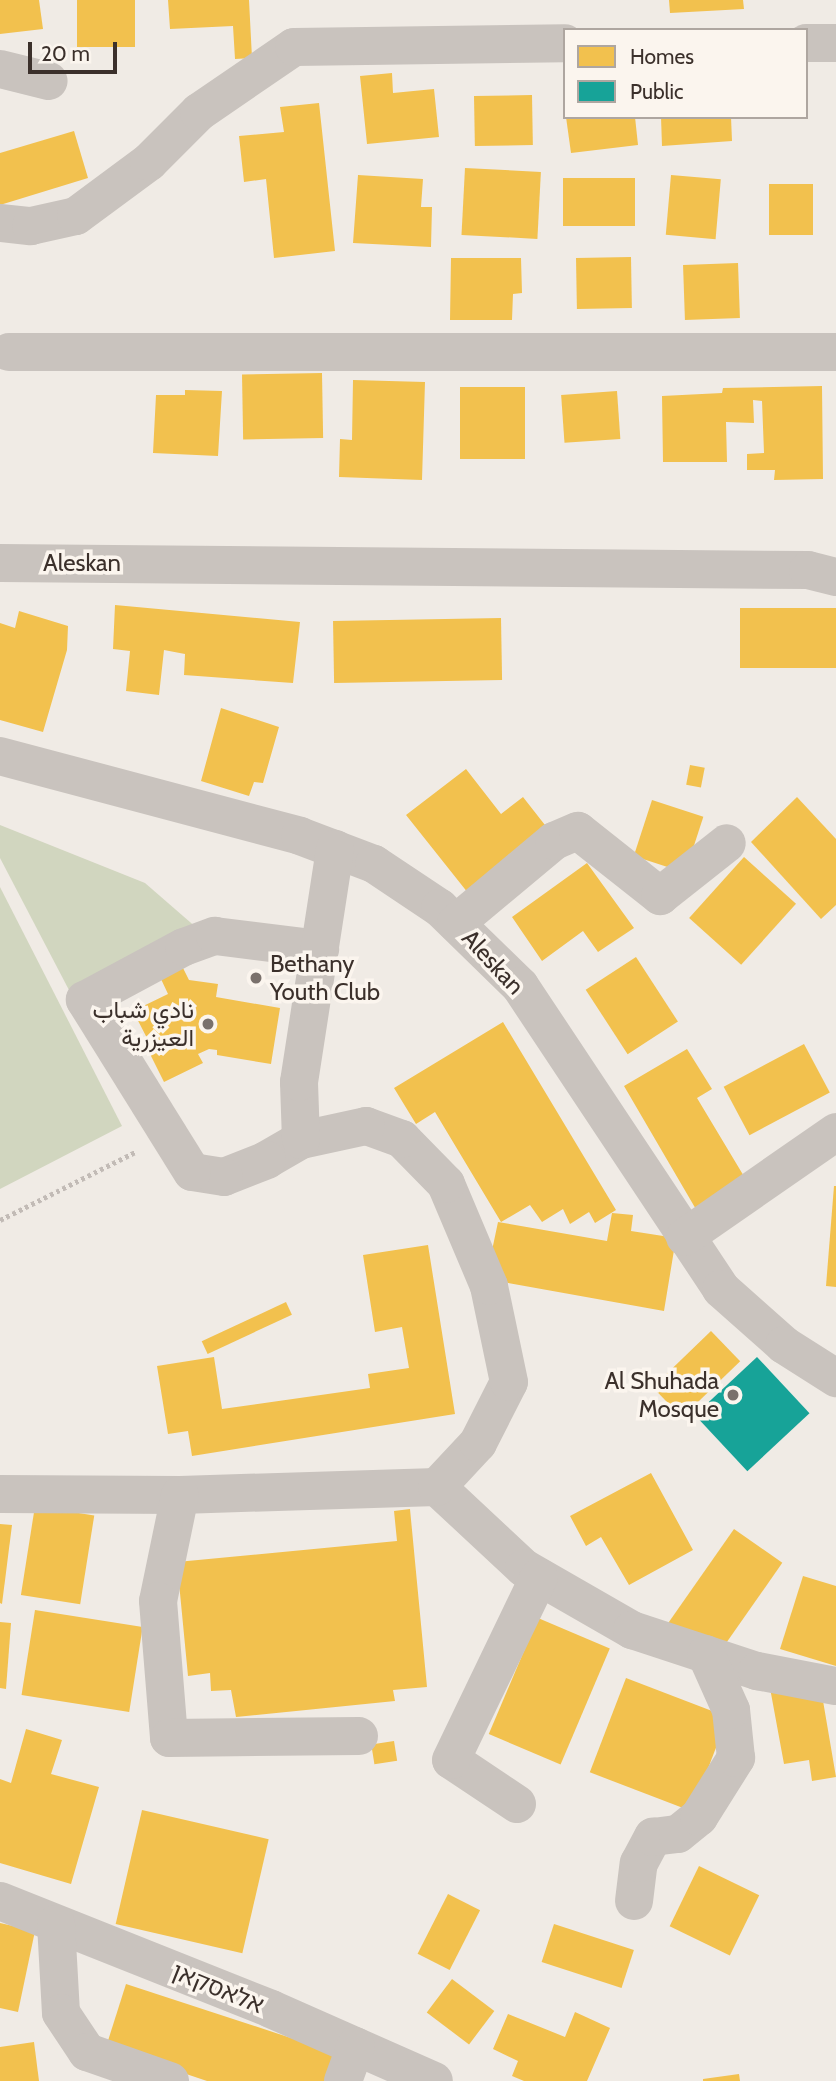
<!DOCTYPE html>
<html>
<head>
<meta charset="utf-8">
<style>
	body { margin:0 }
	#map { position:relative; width:836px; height:2081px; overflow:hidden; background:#f0ebe5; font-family:Cabin,Vazirmatn,"Noto Sans Hebrew",sans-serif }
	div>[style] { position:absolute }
	.green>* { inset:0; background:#d1d6bf }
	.homes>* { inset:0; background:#f2c14e; transform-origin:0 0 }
	.public>* { inset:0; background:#17a398; transform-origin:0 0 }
	.path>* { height:4.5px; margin-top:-2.25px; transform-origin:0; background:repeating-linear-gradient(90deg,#c2bbb6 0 3.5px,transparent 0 7px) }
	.minor>* { height:38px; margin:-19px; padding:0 19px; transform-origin:19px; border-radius:19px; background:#c9c3be }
	.dots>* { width:19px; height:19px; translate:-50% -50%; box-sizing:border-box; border:4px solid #fbf5ee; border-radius:50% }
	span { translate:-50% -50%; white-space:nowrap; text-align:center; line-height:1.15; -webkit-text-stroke:7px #fbf5ee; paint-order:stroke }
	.street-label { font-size:24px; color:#3b302b }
	.poi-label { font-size:24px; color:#3b302b }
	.left { translate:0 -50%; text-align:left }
	.right { translate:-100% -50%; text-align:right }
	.legend { position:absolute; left:563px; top:28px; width:245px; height:91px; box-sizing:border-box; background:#fbf5ee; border:2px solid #aea6a0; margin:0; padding:9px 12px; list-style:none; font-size:21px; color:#3b302b }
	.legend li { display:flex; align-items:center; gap:14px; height:35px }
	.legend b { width:35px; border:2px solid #aea6a0 }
	.scale { position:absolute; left:28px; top:42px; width:89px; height:32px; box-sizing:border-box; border:4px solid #3b302b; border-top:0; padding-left:9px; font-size:21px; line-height:24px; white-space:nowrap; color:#3b302b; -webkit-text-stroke:5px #fbf5ee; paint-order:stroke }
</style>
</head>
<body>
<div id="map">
	<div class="green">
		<i style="clip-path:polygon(0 825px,145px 883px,198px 929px,70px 992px,0 858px)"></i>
		<i style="clip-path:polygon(0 887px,122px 1126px,0 1189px)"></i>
	</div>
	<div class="homes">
		<i style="clip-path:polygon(0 0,39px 0,43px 29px,0 34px)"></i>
		<i style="left:77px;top:0;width:58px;height:47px"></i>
		<i style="clip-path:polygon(168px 0,249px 0,252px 58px,235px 59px,233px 26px,170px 29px)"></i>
		<i style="clip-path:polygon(669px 0,743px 0,744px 9px,670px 13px)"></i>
		<i style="clip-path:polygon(392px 73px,393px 93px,434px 89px,439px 137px,367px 144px,360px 76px)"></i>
		<i style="left:532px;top:95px;width:50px;height:58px;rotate:89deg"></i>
		<i style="clip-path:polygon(319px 103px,335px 251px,274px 258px,266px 179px,244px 182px,239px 136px,284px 132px,280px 107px)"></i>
		<i style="clip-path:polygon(566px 117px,635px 117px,638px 145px,571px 153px)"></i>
		<i style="clip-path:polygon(661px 117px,731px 117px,732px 141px,662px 146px)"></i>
		<i style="clip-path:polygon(74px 131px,88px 178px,0 205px,0 153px)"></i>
		<i style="left:465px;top:168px;width:76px;height:67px;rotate:3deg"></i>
		<i style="clip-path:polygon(358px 175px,423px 179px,421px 207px,432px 207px,431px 247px,353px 243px)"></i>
		<i style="left:671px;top:175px;width:50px;height:60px;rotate:5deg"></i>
		<i style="left:635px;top:178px;width:48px;height:72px;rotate:90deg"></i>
		<i style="left:769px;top:184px;width:44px;height:51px"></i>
		<i style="left:631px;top:257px;width:51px;height:55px;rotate:89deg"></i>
		<i style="clip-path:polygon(451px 258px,521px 258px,522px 293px,513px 294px,512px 320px,450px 320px)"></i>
		<i style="left:738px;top:263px;width:55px;height:55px;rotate:88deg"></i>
		<i style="left:322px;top:373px;width:65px;height:80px;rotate:89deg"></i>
		<i style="clip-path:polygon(353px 380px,425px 382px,422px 480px,339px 477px,340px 439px,352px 440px)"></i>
		<i style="clip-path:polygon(822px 386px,823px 479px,774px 480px,775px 470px,747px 470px,747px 454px,764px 453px,762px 401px,753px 400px,754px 423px,726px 422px,727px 462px,663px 462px,662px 396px,722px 393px,723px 388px)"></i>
		<i style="left:525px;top:387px;width:72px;height:65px;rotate:90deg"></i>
		<i style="clip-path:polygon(185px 390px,222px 391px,218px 456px,153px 453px,156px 395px,185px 395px)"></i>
		<i style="left:617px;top:391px;width:48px;height:56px;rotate:86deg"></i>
		<i style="clip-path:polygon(115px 605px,300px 622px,293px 683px,184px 675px,185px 654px,164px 650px,159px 695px,126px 691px,130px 651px,113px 649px)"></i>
		<i style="left:740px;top:608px;width:96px;height:60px"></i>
		<i style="clip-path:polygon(19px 611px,68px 626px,67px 650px,43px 732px,0 720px,0 623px,15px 628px)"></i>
		<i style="left:501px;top:618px;width:62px;height:168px;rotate:89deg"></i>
		<i style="clip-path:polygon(221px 708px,279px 727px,263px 783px,254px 782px,249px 796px,201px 781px)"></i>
		<i style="left:690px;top:765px;width:15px;height:20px;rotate:11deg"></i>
		<i style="clip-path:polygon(466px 769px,501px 814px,523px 797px,552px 834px,472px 898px,406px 815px)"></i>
		<i style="clip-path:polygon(797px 797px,836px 839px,836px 905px,821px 919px,751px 842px)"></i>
		<i style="left:652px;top:800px;width:54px;height:59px;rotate:18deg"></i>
		<i style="left:744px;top:857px;width:70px;height:82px;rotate:42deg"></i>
		<i style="clip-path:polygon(587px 863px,634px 928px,598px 952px,583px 931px,542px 961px,512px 917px)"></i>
		<i style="left:636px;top:957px;width:77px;height:60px;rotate:57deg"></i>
		<i style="clip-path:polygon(183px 968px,189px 980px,218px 984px,216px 997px,280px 1008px,271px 1064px,217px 1055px,217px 1050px,209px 1049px,198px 1054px,203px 1063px,164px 1082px,148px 1050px,156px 1046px,151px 1037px,148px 1040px,133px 1011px,168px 994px,161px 979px)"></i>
		<i style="clip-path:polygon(503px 1022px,616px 1210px,595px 1223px,589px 1212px,570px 1224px,563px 1209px,542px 1222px,530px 1205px,501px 1222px,435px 1112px,416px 1124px,394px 1088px)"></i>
		<i style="left:804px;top:1044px;width:55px;height:91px;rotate:62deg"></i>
		<i style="clip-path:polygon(687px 1049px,712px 1089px,697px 1098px,748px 1183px,697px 1211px,624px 1086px)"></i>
		<i style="clip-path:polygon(834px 1186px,836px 1186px,836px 1287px,826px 1286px)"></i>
		<i style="clip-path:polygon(612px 1213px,633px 1215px,631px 1231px,676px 1238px,664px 1311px,486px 1279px,498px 1222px,607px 1241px)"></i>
		<i style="clip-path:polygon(428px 1245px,455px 1414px,192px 1456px,188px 1431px,168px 1434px,157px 1366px,214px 1357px,222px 1409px,370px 1388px,368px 1374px,409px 1368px,402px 1327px,375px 1332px,363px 1255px)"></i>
		<i style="left:286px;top:1302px;width:14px;height:93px;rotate:65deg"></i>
		<i style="left:711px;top:1331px;width:42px;height:81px;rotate:46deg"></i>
		<i style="clip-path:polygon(651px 1473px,693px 1550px,629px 1585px,601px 1537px,586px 1546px,570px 1516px)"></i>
		<i style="left:35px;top:1506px;width:60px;height:90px;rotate:9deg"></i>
		<i style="clip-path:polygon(410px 1509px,427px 1687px,393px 1690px,395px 1701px,236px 1717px,231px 1690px,211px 1691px,210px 1673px,188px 1676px,177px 1562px,397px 1541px,394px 1511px)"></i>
		<i style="clip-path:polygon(0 1524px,12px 1525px,2px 1604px,0 1603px)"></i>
		<i style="left:734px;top:1529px;width:59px;height:115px;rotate:35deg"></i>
		<i style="clip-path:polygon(803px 1576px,836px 1586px,836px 1666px,780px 1649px)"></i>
		<i style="left:35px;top:1610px;width:109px;height:86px;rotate:9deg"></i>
		<i style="left:538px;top:1618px;width:78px;height:126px;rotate:23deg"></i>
		<i style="clip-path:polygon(0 1622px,11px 1623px,6px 1689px,0 1688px)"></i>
		<i style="left:626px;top:1678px;width:109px;height:101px;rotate:21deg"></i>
		<i style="clip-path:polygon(770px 1688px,821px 1689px,836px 1777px,812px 1781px,809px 1760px,784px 1764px)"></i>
		<i style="clip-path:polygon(26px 1729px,62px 1740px,51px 1774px,99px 1787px,71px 1884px,0 1863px,0 1779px,11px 1783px)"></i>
		<i style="left:394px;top:1741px;width:20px;height:23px;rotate:81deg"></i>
		<i style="left:142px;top:1810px;width:130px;height:117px;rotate:13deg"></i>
		<i style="left:699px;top:1866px;width:67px;height:67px;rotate:26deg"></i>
		<i style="left:448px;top:1894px;width:36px;height:67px;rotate:27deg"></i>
		<i style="clip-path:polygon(0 1923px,35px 1931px,18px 2012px,0 2008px)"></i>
		<i style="left:554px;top:1924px;width:84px;height:40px;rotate:18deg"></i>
		<i style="left:452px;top:1979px;width:53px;height:42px;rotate:37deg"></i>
		<i style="clip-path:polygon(126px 1984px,340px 2054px,331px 2081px,207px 2081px,106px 2047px)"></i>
		<i style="clip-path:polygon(575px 2012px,610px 2028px,587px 2081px,524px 2081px,512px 2076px,518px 2061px,493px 2049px,508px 2014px,565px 2037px)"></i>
		<i style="clip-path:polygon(34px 2042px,39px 2081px,0 2081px,0 2047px)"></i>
		<i style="clip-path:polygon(739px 2074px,740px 2081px,703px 2081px,703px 2079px)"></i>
	</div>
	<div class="public">
		<i style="left:757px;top:1357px;width:77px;height:85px;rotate:47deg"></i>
	</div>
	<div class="path">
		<i style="left:0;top:1220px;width:153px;rotate:-26.7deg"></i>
	</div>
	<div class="minor">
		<i style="left:806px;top:43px;width:30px"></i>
		<i style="left:0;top:69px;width:50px;rotate:13.8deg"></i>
		<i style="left:0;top:223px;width:31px;rotate:6deg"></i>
		<i style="left:31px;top:226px;width:46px;rotate:-12.5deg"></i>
		<i style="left:76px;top:216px;width:91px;rotate:-36.5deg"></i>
		<i style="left:149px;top:162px;width:71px;rotate:-45deg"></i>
		<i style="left:199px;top:112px;width:115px;rotate:-34.4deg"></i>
		<i style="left:294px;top:47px;width:271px;rotate:-0.8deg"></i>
		<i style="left:9px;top:352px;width:827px"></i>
		<i style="left:0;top:563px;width:808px;rotate:0.5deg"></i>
		<i style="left:808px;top:570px;width:29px;rotate:14deg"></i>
		<i style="left:0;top:756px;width:310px;rotate:14.9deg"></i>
		<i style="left:300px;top:836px;width:79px;rotate:20.7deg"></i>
		<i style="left:374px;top:864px;width:79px;rotate:33.7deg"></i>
		<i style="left:440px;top:908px;width:112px;rotate:44.3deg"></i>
		<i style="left:520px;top:986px;width:364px;rotate:56.4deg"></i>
		<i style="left:721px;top:1289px;width:84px;rotate:41.6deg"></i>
		<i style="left:784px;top:1345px;width:62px;rotate:32.4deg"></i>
		<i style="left:456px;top:923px;width:128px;rotate:-39.9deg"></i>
		<i style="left:554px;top:841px;width:26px;rotate:-23deg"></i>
		<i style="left:578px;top:831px;width:105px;rotate:38.4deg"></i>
		<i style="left:660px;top:896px;width:85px;rotate:-38.3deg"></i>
		<i style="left:301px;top:1140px;width:39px;rotate:150deg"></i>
		<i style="left:267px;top:1160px;width:46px;rotate:158.4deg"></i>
		<i style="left:224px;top:1177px;width:32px;rotate:-171deg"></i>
		<i style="left:192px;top:1172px;width:203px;rotate:-121.9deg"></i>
		<i style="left:85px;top:1000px;width:112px;rotate:-28.2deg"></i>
		<i style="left:184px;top:947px;width:33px;rotate:-20deg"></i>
		<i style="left:215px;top:936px;width:106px;rotate:7.1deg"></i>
		<i style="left:685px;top:1237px;width:184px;rotate:-34.8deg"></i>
		<i style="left:437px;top:1487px;width:119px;rotate:43deg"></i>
		<i style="left:524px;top:1568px;width:125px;rotate:29.9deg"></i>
		<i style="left:632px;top:1630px;width:132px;rotate:18.2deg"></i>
		<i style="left:757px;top:1671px;width:80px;rotate:10.8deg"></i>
		<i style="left:0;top:1494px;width:180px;rotate:0.3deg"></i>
		<i style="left:180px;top:1495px;width:257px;rotate:-1.8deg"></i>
		<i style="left:437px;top:1487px;width:60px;rotate:-47deg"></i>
		<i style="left:478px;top:1443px;width:68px;rotate:-63.1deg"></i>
		<i style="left:509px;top:1382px;width:98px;rotate:-101.8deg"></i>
		<i style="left:489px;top:1286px;width:111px;rotate:-112.9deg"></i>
		<i style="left:446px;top:1184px;width:63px;rotate:-134.4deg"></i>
		<i style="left:402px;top:1139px;width:38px;rotate:-160deg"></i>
		<i style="left:366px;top:1126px;width:66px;rotate:167.8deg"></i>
		<i style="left:301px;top:1140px;width:58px;rotate:-92deg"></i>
		<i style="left:299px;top:1082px;width:236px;rotate:-81.2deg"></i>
		<i style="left:180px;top:1495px;width:108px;rotate:101.7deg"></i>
		<i style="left:158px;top:1601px;width:137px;rotate:85.4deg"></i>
		<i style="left:169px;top:1738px;width:190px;rotate:-0.6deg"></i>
		<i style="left:517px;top:1804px;width:79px;rotate:-146.3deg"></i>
		<i style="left:451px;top:1760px;width:203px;rotate:-64.3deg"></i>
		<i style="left:0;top:1901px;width:292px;rotate:21.7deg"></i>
		<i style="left:271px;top:2009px;width:178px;rotate:23.8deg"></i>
		<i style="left:634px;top:1901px;width:38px;rotate:-83deg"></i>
		<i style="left:639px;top:1863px;width:30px;rotate:-62deg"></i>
		<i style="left:653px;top:1837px;width:25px;rotate:-7deg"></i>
		<i style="left:678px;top:1834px;width:27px;rotate:-39deg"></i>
		<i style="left:699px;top:1817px;width:70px;rotate:-57.9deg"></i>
		<i style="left:736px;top:1758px;width:48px;rotate:-95.9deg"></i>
		<i style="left:731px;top:1710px;width:61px;rotate:-114.1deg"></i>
		<i style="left:56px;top:1924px;width:89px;rotate:86.8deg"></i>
		<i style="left:61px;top:2013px;width:47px;rotate:56.3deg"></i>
		<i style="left:87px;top:2052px;width:88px;rotate:19.3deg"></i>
		<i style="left:343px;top:2081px;width:37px;rotate:-70deg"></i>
	</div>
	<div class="dots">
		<i style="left:256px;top:978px;background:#7a716c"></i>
		<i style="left:208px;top:1024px;background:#7a716c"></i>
		<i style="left:733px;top:1395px;background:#7a716c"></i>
	</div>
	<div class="street-label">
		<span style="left:82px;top:563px">Aleskan</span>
		<span style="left:493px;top:962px;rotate:47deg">Aleskan</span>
		<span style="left:218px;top:1988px;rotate:22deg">אלאסקאן</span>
	</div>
	<div class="poi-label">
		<span class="left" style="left:270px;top:978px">Bethany<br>Youth Club</span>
		<span class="right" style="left:194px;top:1024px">نادي شباب<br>العيزرية</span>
		<span class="right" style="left:719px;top:1395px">Al Shuhada<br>Mosque</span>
	</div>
	<ul class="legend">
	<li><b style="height:19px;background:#f2c14e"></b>Homes</li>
	<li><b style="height:19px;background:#17a398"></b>Public</li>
	</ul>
	<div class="scale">20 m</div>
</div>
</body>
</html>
